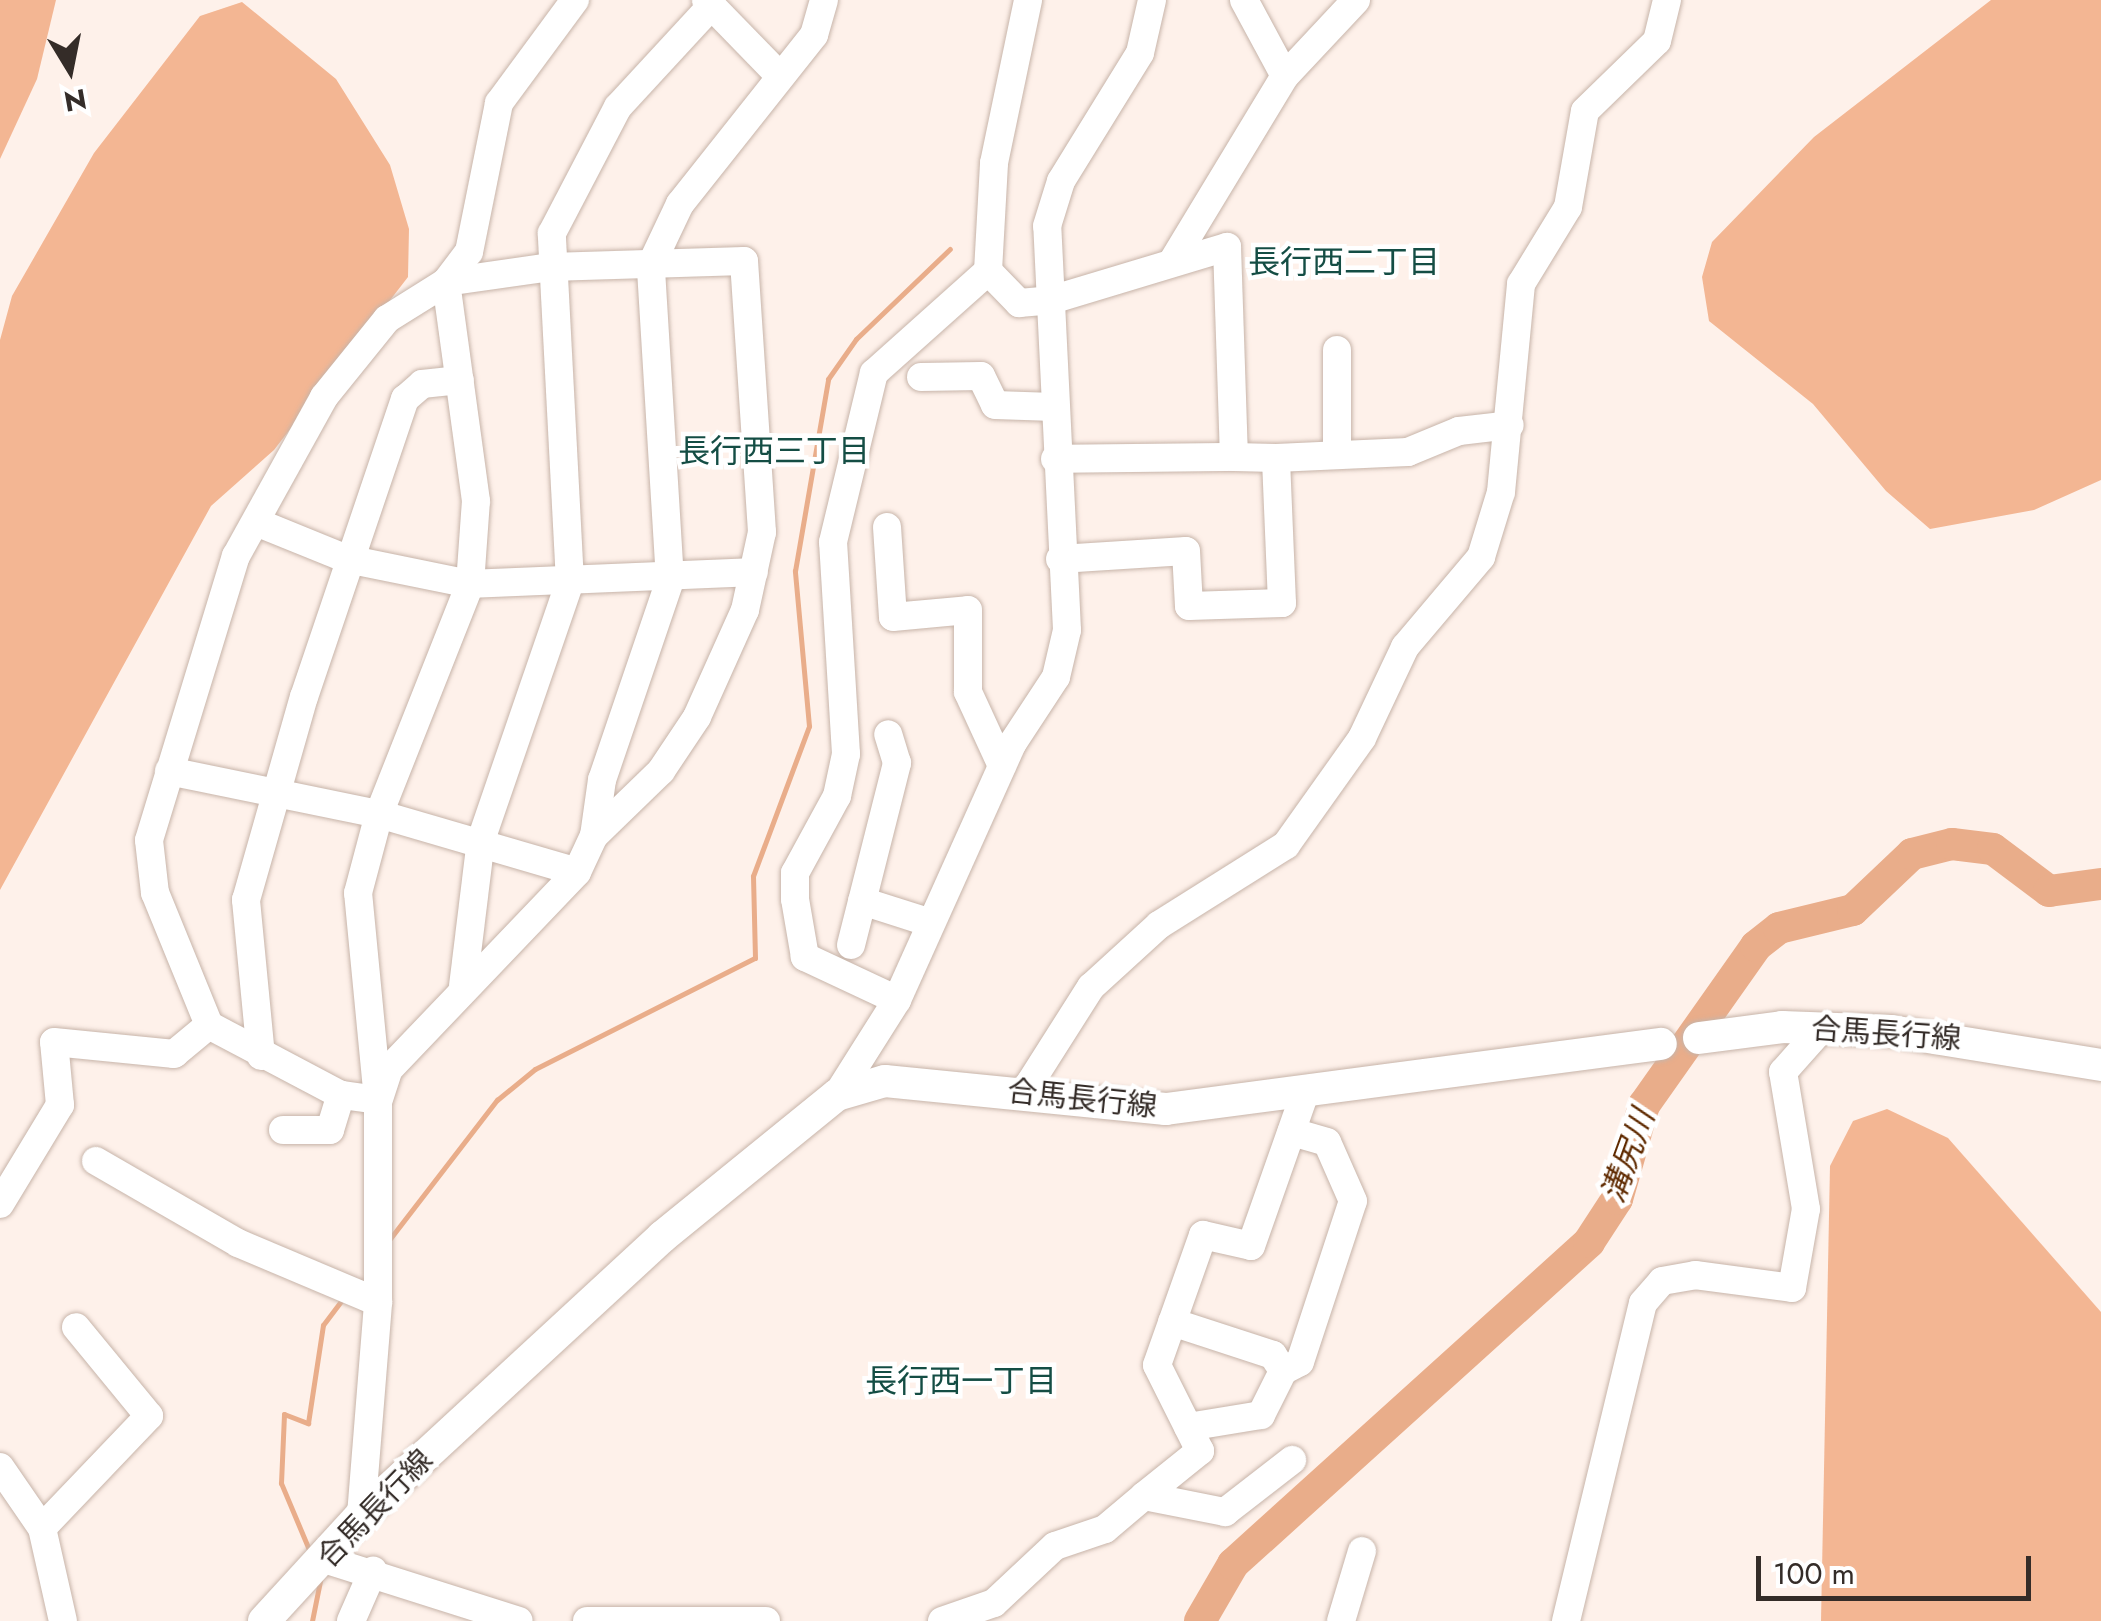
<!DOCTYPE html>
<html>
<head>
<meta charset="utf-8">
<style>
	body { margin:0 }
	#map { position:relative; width:2101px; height:1621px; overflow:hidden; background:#fef1ea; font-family:Jost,"Noto Sans JP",sans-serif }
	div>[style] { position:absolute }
	.forest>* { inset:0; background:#f3b693 }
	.stream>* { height:5px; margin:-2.5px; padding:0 2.5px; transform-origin:2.5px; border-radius:2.5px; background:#e9ad8a }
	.river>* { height:32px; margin:-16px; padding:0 16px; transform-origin:16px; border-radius:16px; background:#e9ad8a }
	.roads { filter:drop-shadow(0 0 2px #c7b4a9) drop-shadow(0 0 2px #c7b4a9) }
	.minor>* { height:28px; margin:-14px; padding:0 14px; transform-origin:14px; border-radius:14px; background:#fff }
	.major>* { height:32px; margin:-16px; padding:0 16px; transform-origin:16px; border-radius:16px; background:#fff }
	span { translate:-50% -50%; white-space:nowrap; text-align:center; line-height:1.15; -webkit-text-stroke:9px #fff; paint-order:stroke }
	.street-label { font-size:30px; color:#342c28 }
	.neighbourhood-label { font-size:32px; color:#144d44 }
	.water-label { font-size:32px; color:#5f2a00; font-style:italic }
	.north { position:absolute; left:20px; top:20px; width:100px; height:100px; -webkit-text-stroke:8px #fff; paint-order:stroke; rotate:170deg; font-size:28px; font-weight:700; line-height:40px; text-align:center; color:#342c28 }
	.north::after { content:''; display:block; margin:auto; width:35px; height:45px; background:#342c28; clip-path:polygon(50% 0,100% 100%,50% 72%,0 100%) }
	.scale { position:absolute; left:1756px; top:1556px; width:275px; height:45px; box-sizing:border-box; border:5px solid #342c28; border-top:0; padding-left:12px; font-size:30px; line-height:35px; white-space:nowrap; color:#342c28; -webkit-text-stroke:8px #fff; paint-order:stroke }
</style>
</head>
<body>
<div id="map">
	<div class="forest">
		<i style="clip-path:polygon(0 0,56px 0,37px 79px,0 159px)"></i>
		<i style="clip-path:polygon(1991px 0,2101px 0,2101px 480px,2034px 510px,1930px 529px,1886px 491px,1813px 404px,1709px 321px,1702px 277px,1712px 242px,1814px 137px)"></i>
		<i style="clip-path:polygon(242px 2px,336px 79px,390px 165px,409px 229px,408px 277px,274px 450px,211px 506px,0 890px,0 340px,12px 296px,94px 153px,200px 16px)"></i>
		<i style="clip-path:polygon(1887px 1109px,1948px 1138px,2101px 1312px,2101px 1621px,1821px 1621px,1830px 1166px,1853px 1121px)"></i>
	</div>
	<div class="stream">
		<i style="left:389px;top:1240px;width:177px;rotate:-52.4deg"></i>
		<i style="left:497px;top:1100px;width:49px;rotate:-39.2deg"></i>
		<i style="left:535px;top:1069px;width:246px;rotate:-26.8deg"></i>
		<i style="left:755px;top:958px;width:82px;rotate:-91.4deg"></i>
		<i style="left:753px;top:876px;width:160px;rotate:-69.5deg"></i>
		<i style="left:809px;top:726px;width:156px;rotate:-95.2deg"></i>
		<i style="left:795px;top:571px;width:195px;rotate:-80.2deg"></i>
		<i style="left:828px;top:379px;width:49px;rotate:-55deg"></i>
		<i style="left:856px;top:339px;width:130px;rotate:-43.8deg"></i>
		<i style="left:310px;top:1552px;width:75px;rotate:-112.8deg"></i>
		<i style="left:281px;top:1483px;width:69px;rotate:-87.5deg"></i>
		<i style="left:284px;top:1414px;width:26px;rotate:21deg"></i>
		<i style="left:308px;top:1423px;width:99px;rotate:-81.3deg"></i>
		<i style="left:323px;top:1325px;width:36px;rotate:-53deg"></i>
		<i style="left:312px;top:1621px;width:46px;rotate:-78.7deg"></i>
	</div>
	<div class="river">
		<i style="left:1200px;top:1621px;width:66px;rotate:-59.9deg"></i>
		<i style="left:1233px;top:1564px;width:480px;rotate:-42.1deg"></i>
		<i style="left:1589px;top:1242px;width:51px;rotate:-56.9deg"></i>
		<i style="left:1617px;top:1199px;width:98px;rotate:-74deg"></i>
		<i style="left:1644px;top:1105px;width:194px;rotate:-54.8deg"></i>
		<i style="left:1756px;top:946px;width:29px;rotate:-38deg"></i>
		<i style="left:1779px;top:928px;width:76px;rotate:-13.7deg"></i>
		<i style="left:1853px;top:910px;width:81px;rotate:-43.5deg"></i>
		<i style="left:1912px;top:854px;width:41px;rotate:-14deg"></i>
		<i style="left:1952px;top:844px;width:41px;rotate:7deg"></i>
		<i style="left:1993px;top:849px;width:70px;rotate:36.9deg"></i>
		<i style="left:2049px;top:891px;width:52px;rotate:-7.7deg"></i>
	</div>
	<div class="roads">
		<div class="minor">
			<i style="left:706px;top:0;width:103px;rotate:45.8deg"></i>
			<i style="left:1244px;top:0;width:86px;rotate:61.7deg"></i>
			<i style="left:1174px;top:259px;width:214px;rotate:-58.8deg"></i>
			<i style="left:1285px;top:76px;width:104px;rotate:-46.9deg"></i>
			<i style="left:988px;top:271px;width:45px;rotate:45.9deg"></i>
			<i style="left:1019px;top:303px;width:32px;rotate:-5deg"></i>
			<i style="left:1051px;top:300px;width:184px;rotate:-16.8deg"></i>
			<i style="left:1227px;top:247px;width:210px;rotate:88.1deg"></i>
			<i style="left:1234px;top:457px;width:179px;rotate:179.4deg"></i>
			<i style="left:446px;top:282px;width:105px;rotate:-8.2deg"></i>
			<i style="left:550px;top:267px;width:194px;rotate:-1.8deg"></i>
			<i style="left:744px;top:261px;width:272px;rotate:86.2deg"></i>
			<i style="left:762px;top:532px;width:80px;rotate:102.3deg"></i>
			<i style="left:745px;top:610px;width:117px;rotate:114.2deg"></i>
			<i style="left:697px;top:717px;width:65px;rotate:123.7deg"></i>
			<i style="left:661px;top:771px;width:93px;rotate:135.9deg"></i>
			<i style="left:921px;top:377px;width:60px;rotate:-1deg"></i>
			<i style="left:981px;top:376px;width:32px;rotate:64deg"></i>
			<i style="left:995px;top:405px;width:59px;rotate:1.9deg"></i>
			<i style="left:1337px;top:455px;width:105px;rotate:-90deg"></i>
			<i style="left:1276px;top:458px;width:132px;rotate:-2.6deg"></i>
			<i style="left:1408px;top:452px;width:55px;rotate:-22.4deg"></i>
			<i style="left:1459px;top:431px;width:51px;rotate:-6.7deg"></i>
			<i style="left:256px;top:522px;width:98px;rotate:22.1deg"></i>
			<i style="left:347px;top:559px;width:126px;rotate:11.5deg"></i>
			<i style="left:470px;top:584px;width:284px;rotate:-2.4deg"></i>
			<i style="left:887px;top:527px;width:90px;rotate:86.2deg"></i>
			<i style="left:893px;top:617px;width:75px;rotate:-5.3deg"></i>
			<i style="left:968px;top:610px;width:82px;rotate:90deg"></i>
			<i style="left:968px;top:692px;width:81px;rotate:65.3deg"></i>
			<i style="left:1060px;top:559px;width:126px;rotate:-3.6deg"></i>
			<i style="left:1186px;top:551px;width:55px;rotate:86.9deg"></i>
			<i style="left:1189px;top:606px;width:93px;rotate:-1.8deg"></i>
			<i style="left:1282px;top:603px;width:145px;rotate:-92.4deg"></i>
			<i style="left:1276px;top:458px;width:42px;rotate:-178.6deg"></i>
			<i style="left:169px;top:771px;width:214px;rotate:11.6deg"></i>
			<i style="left:379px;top:814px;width:206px;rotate:16.3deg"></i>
			<i style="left:862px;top:901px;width:72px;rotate:17.7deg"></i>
			<i style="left:851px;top:945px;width:188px;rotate:-75.8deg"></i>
			<i style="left:897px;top:763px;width:30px;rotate:-107deg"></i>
			<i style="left:463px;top:986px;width:147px;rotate:-83deg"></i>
			<i style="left:481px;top:840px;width:273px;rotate:-71deg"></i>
			<i style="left:570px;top:582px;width:349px;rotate:-93deg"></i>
			<i style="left:552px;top:233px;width:142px;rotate:-62.4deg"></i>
			<i style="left:618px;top:107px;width:139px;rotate:-47.3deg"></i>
			<i style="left:897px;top:1000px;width:102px;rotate:-154.9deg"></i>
			<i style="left:805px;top:957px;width:59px;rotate:-99.8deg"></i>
			<i style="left:795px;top:899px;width:26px;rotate:-90deg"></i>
			<i style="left:795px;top:873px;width:88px;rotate:-61.4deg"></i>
			<i style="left:837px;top:796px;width:43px;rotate:-77.9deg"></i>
			<i style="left:846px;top:754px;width:212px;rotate:-93.5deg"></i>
			<i style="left:833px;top:542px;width:174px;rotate:-76.4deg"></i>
			<i style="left:874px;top:373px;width:153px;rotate:-41.8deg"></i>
			<i style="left:988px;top:271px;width:108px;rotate:-86.8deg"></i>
			<i style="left:994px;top:163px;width:167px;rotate:-78.2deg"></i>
			<i style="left:261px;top:1056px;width:157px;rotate:-95.5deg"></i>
			<i style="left:246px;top:900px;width:211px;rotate:-74.1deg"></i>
			<i style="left:304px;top:697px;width:315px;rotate:-71.3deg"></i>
			<i style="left:405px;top:399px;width:23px;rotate:-41deg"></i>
			<i style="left:422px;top:384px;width:38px;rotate:-6deg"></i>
			<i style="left:1023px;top:1094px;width:127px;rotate:-57.6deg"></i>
			<i style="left:1091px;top:987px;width:92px;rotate:-42.4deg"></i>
			<i style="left:1159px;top:925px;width:150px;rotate:-32.2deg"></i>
			<i style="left:1286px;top:845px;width:131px;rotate:-54.6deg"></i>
			<i style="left:1362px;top:738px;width:101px;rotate:-64.7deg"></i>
			<i style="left:1405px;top:647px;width:118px;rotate:-49.8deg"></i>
			<i style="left:1481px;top:557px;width:68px;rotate:-72.9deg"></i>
			<i style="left:1501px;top:492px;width:209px;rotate:-84.5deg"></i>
			<i style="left:1521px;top:284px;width:90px;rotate:-58.6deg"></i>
			<i style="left:1568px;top:207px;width:97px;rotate:-80deg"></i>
			<i style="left:1585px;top:111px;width:100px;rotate:-44.2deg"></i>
			<i style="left:1657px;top:41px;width:42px;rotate:-76.3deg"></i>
			<i style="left:837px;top:1095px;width:112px;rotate:-57.7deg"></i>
			<i style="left:897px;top:1000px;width:281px;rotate:-65.8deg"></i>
			<i style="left:1012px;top:744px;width:80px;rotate:-56.7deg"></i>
			<i style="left:1056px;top:677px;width:48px;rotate:-76.8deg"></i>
			<i style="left:1067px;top:630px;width:404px;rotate:-92.8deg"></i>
			<i style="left:1047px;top:226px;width:47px;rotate:-72.7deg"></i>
			<i style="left:1061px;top:181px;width:150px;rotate:-58.3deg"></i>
			<i style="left:1140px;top:53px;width:54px;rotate:-77.2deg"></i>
			<i style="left:379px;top:1099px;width:32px;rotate:-72deg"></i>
			<i style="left:389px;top:1069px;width:272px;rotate:-46.3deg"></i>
			<i style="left:577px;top:872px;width:40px;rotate:-65deg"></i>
			<i style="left:594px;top:836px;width:57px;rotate:-81.9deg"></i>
			<i style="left:602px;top:780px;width:211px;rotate:-71.2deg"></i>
			<i style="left:670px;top:580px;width:316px;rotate:-93.5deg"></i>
			<i style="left:651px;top:265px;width:68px;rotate:-64.6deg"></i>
			<i style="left:680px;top:204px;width:216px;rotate:-51.6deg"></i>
			<i style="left:814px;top:35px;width:36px;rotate:-74deg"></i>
			<i style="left:378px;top:1100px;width:37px;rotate:-172deg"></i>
			<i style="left:341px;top:1095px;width:149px;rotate:-152.1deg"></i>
			<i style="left:209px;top:1025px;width:143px;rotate:-112.2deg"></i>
			<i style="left:155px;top:893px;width:53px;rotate:-96.5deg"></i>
			<i style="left:149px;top:840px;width:297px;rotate:-73deg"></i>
			<i style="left:236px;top:556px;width:182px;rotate:-61deg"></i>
			<i style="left:324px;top:397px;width:100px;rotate:-51.1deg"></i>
			<i style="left:387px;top:319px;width:70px;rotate:-32.1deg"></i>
			<i style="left:446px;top:282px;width:38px;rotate:-53deg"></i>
			<i style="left:469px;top:252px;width:152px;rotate:-78.6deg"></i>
			<i style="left:499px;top:103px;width:128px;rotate:-53.6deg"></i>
			<i style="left:283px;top:1130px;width:47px"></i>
			<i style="left:330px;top:1130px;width:37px;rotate:-73deg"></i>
			<i style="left:96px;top:1161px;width:164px;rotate:30deg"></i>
			<i style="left:238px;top:1243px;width:152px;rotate:22.9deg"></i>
			<i style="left:0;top:1204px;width:116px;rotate:-58.8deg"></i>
			<i style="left:60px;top:1105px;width:63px;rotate:-95.4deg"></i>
			<i style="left:54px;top:1042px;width:121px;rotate:5.7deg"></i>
			<i style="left:174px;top:1054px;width:45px;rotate:-39.6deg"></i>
			<i style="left:1172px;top:1322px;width:106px;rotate:18.1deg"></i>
			<i style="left:1273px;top:1355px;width:19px;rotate:58deg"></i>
			<i style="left:1283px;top:1371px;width:19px;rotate:-28deg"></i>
			<i style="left:1300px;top:1362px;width:169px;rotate:-71.8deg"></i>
			<i style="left:1353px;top:1201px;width:64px;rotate:-113.8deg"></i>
			<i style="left:1327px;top:1142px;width:37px;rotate:-164deg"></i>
			<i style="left:1188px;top:1427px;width:74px;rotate:-9.3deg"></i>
			<i style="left:1261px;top:1415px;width:49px;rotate:-63.4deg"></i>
			<i style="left:0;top:1467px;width:74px;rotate:55.5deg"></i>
			<i style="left:42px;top:1528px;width:95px;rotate:77.3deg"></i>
			<i style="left:1144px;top:1496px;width:72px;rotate:-38.8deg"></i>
			<i style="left:1200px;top:1451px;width:96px;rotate:-116.6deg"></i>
			<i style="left:1157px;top:1365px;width:138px;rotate:-70.5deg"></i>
			<i style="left:1203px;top:1235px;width:49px;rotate:12.9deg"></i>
			<i style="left:1251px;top:1246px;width:165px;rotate:-70.6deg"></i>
			<i style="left:361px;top:1515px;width:214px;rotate:-85.4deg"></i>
			<i style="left:378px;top:1302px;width:202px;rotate:-90deg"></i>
			<i style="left:378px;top:1100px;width:208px;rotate:-95.5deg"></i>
			<i style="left:358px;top:893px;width:82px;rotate:-75.1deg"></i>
			<i style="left:379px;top:814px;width:247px;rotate:-68.4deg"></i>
			<i style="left:470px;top:584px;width:83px;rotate:-85.9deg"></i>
			<i style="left:476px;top:501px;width:221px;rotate:-97.8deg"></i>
			<i style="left:42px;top:1528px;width:155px;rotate:-46.3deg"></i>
			<i style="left:149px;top:1416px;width:115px;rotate:-129.4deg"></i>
			<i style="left:327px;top:1560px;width:201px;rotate:17.6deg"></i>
			<i style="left:351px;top:1621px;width:55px;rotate:-66.3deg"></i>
			<i style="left:587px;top:1621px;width:179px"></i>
			<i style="left:942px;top:1621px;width:55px;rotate:-19.1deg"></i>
			<i style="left:994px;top:1603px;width:83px;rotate:-43.1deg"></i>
			<i style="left:1055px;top:1546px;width:53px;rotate:-18.8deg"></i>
			<i style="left:1105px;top:1529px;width:51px;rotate:-40.2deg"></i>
			<i style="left:1144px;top:1496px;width:83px;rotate:11.2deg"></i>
			<i style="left:1225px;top:1512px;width:85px;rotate:-37.8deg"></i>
			<i style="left:1341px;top:1621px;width:73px;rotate:-73.3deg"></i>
			<i style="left:1566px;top:1621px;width:327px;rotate:-76.4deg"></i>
			<i style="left:1643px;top:1303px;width:29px;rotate:-49deg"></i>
			<i style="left:1662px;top:1281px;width:34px;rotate:-10deg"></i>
			<i style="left:1695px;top:1275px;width:98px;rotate:7.6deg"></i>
			<i style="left:1792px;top:1288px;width:80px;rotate:-80deg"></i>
			<i style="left:1806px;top:1209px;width:139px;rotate:-99.5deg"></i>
			<i style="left:1783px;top:1072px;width:59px;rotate:-48.4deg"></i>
		</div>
		<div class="major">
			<i style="left:1699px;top:1038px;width:84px;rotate:-7.5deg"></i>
			<i style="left:1782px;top:1027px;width:109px;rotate:2.1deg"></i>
			<i style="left:1891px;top:1031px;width:213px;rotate:9.2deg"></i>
			<i style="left:264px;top:1621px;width:144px;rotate:-47.5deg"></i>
			<i style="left:361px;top:1515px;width:410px;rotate:-42.7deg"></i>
			<i style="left:662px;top:1237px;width:225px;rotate:-39.1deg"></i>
			<i style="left:837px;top:1095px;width:50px;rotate:-16.3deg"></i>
			<i style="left:885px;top:1081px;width:282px;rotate:5.7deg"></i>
			<i style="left:1166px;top:1109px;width:499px;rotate:-7.5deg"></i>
		</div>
	</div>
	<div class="street-label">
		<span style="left:1886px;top:1034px;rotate:4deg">合馬長行線</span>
		<span style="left:1082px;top:1099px;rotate:6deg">合馬長行線</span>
		<span style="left:375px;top:1509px;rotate:-46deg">合馬長行線</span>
	</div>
	<div class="neighbourhood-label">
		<span style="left:1344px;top:262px">長行西二丁目</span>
		<span style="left:774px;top:451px">長行西三丁目</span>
		<span style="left:961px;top:1381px">長行西一丁目</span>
	</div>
	<div class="water-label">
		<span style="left:1628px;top:1156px;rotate:-70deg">溝尻川</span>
	</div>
	<div class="north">N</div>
	<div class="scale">100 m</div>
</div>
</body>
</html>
